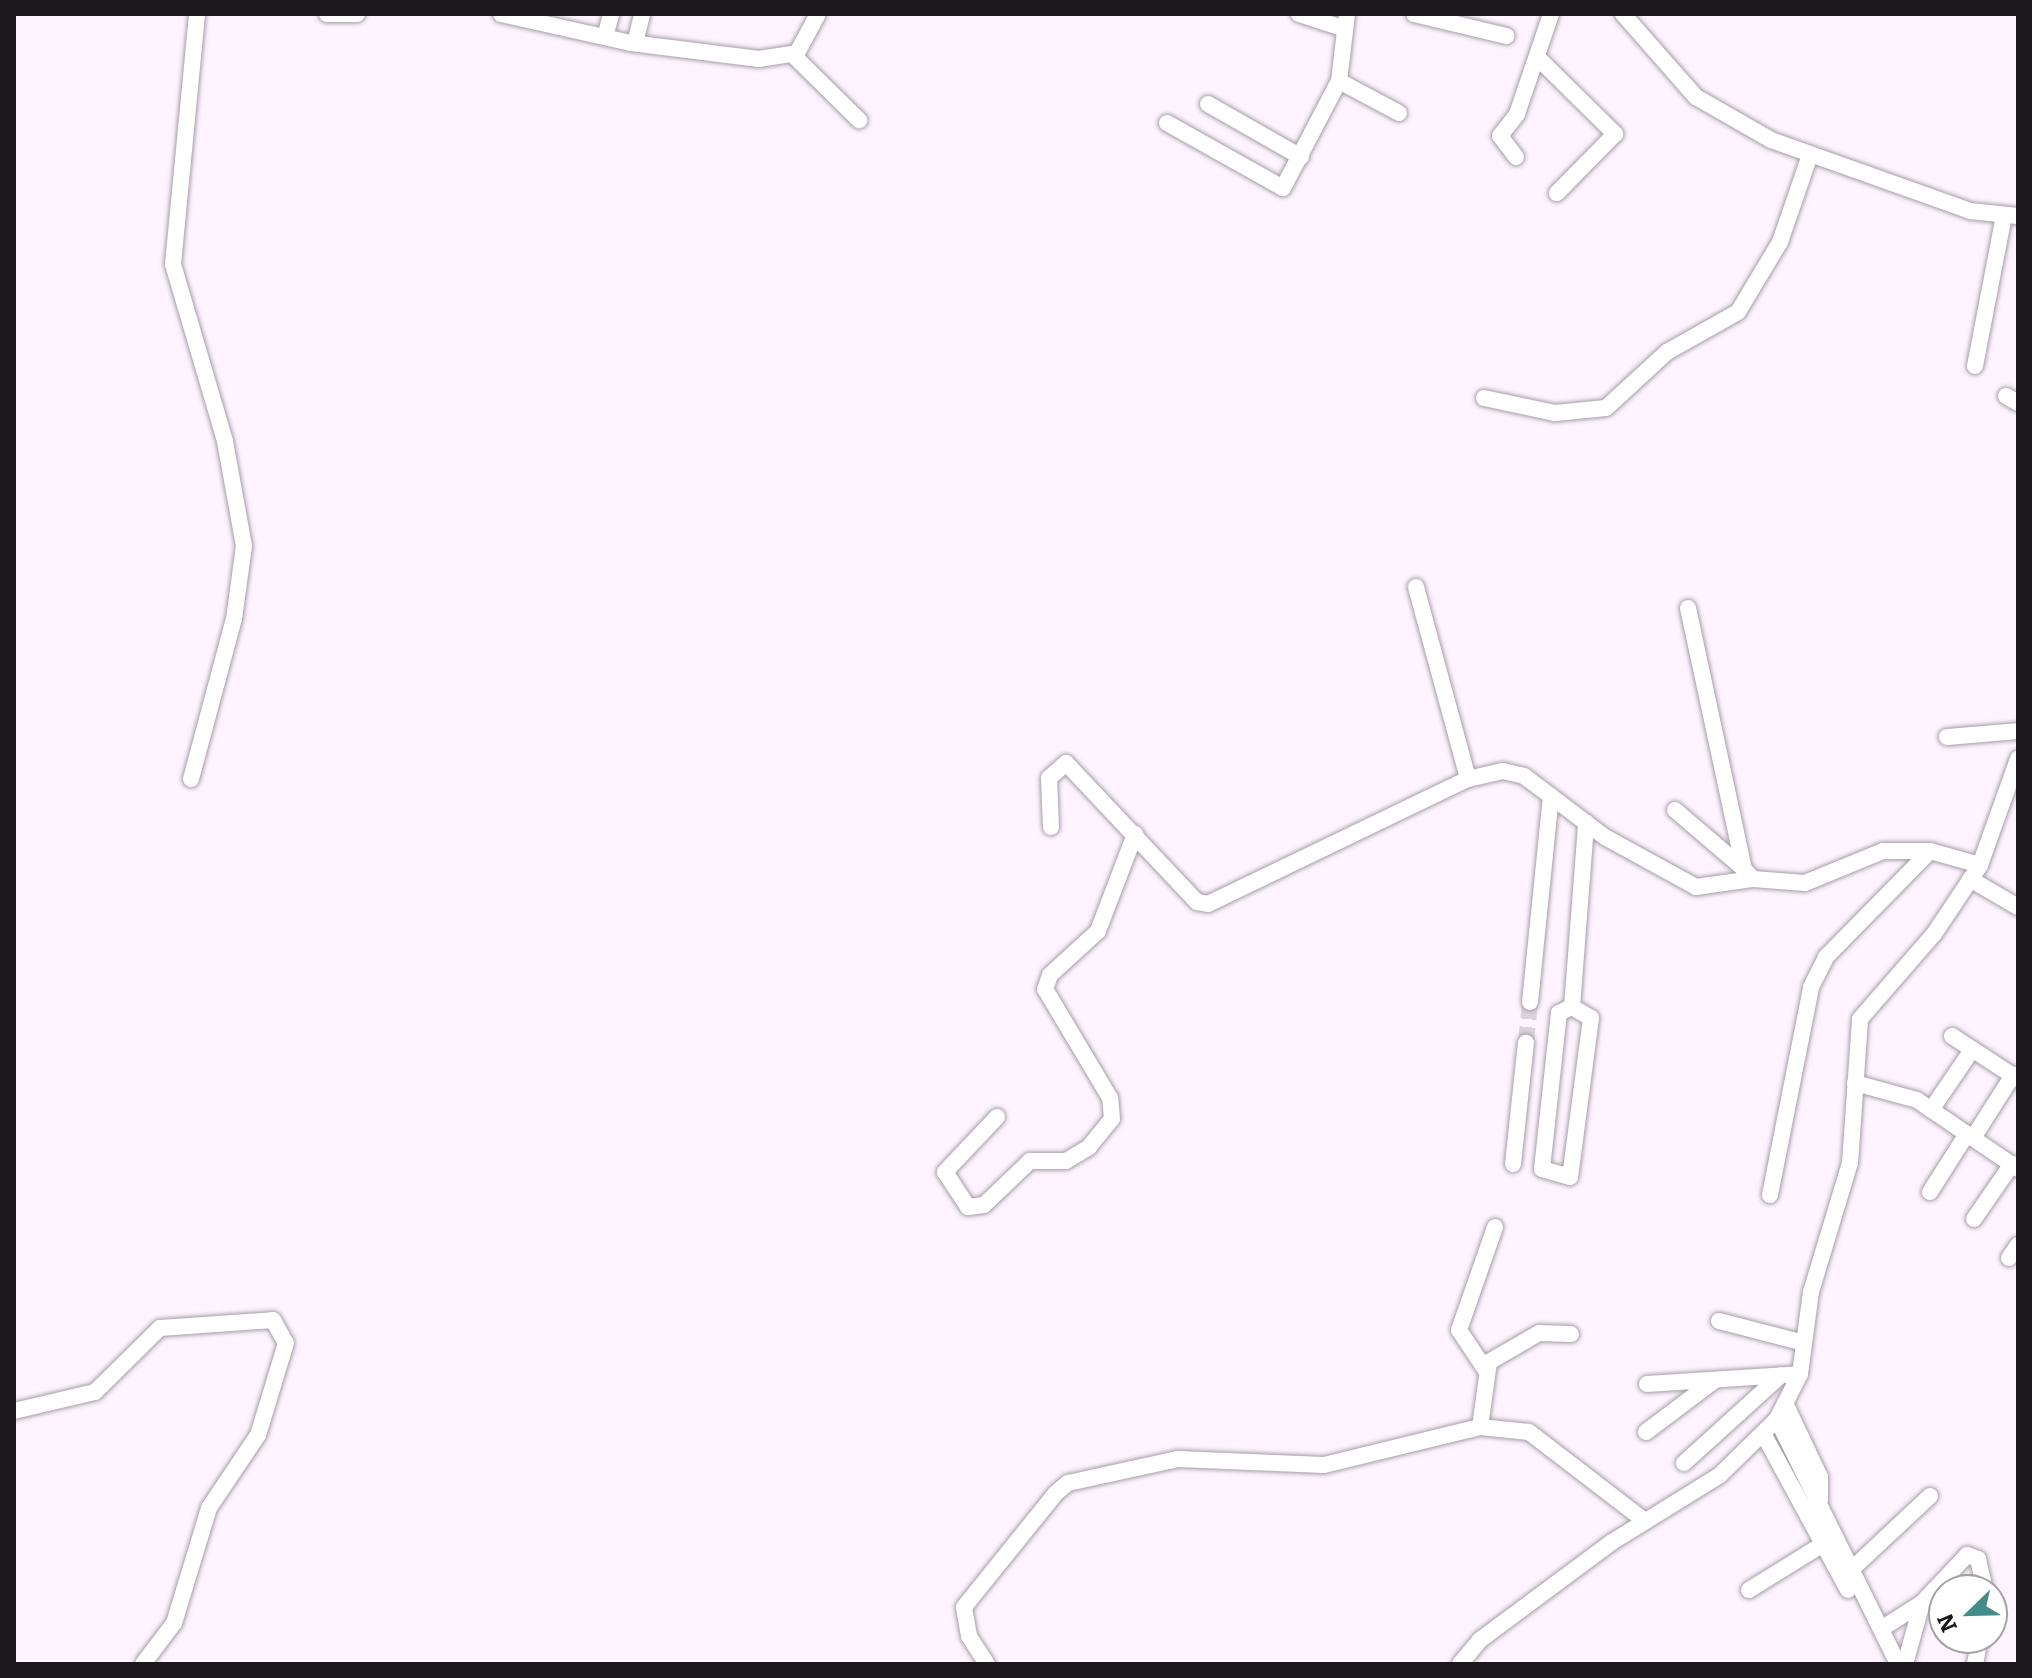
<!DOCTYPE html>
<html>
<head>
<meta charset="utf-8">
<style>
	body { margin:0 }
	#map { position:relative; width:2032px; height:1678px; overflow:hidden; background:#fdf4fe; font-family:Bitter,serif }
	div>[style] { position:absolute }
	.minor-tunnel>* { height:16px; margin-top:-8px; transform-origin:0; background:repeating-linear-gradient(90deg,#dbd3dc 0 16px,transparent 0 24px) }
	.roads { filter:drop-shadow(0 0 2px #a79da8) drop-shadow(0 0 2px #a79da8) }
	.minor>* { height:16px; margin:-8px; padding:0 8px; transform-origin:8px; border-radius:8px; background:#fff }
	span { translate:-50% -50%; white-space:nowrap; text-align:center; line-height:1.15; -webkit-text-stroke:7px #fff; paint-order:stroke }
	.frame { position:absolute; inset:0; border:16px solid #1b171b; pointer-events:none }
	.north { position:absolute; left:1928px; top:1574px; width:80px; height:80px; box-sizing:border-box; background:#fff; border:2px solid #a4a2a4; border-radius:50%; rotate:247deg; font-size:22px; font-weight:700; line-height:32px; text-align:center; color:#1b171b }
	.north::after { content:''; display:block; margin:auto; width:28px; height:36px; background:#448c8a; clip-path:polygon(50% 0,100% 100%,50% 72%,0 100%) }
</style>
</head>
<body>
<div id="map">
	<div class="minor-tunnel">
		<i style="left:1526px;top:1043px;width:41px;rotate:-84.4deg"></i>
	</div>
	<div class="roads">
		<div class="minor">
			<i style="left:327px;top:14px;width:30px"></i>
			<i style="left:501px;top:14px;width:133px;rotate:12.6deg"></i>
			<i style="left:631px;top:43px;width:129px;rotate:7.1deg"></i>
			<i style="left:759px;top:59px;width:38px;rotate:-9deg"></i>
			<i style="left:797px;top:53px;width:44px;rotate:-61.7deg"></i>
			<i style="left:1299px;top:14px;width:45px;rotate:18deg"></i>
			<i style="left:1414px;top:14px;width:95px;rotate:13.4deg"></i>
			<i style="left:1623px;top:14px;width:111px;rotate:48.7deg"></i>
			<i style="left:1696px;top:97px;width:86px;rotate:29.8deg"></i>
			<i style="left:1771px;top:140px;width:211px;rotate:19.6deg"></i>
			<i style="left:1970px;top:211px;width:48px;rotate:5.9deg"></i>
			<i style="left:605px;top:37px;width:24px;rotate:-75deg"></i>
			<i style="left:635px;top:43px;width:30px;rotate:-76deg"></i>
			<i style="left:793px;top:55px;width:93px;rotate:44.6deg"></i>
			<i style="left:1537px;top:57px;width:110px;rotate:44.6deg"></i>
			<i style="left:1615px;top:134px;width:83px;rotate:134.5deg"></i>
			<i style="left:1339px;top:81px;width:68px;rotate:28.1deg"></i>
			<i style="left:1208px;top:104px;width:107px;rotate:29.7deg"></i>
			<i style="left:1167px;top:123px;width:133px;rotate:29.3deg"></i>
			<i style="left:1283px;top:188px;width:121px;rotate:-62.4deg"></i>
			<i style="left:1339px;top:81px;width:67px;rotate:-83.2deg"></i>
			<i style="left:1516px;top:157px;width:26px;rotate:-127deg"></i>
			<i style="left:1500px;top:136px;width:28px;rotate:-52deg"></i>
			<i style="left:1517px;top:114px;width:106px;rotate:-71.2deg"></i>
			<i style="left:1975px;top:366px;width:154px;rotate:-79.1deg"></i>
			<i style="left:2006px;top:396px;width:14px;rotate:30deg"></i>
			<i style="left:1484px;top:398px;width:73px;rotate:11.9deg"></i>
			<i style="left:1555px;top:413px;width:51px;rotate:-5.6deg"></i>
			<i style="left:1606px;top:408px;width:83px;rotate:-42.6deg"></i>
			<i style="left:1667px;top:352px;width:81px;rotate:-29.4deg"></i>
			<i style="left:1738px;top:312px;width:82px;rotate:-59deg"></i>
			<i style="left:1780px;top:242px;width:89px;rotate:-71deg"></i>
			<i style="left:1416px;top:587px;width:199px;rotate:74.8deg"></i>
			<i style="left:1688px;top:608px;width:267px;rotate:77.9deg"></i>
			<i style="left:1744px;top:869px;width:13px;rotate:48deg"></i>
			<i style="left:1947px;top:737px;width:71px;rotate:-4.8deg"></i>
			<i style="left:191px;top:779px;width:166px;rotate:-75deg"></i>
			<i style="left:234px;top:619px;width:74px;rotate:-82.2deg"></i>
			<i style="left:244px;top:546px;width:107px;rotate:-100.3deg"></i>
			<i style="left:225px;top:441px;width:184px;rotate:-106.4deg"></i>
			<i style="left:173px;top:264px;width:251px;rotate:-84.5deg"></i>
			<i style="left:1675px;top:810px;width:91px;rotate:40.5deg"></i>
			<i style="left:1051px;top:827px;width:49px;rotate:-92.3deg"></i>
			<i style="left:1049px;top:778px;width:23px;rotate:-41deg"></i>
			<i style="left:1066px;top:763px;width:191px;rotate:46.7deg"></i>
			<i style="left:1197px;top:902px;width:11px;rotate:10deg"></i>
			<i style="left:1208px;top:904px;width:288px;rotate:-25.7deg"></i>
			<i style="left:1468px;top:779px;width:36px;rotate:-13deg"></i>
			<i style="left:1503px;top:771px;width:22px;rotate:13deg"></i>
			<i style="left:1524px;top:776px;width:101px;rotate:37deg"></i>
			<i style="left:1605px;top:837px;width:104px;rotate:28.8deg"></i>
			<i style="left:1696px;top:887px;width:58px;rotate:-8deg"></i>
			<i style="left:1753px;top:879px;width:52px;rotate:4.4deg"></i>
			<i style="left:1805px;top:883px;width:84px;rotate:-22.3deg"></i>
			<i style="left:1883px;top:851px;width:47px"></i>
			<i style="left:1930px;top:851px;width:52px;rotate:15.6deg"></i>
			<i style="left:1970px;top:879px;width:56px;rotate:30.3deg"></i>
			<i style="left:1530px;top:1002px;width:207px;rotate:-84.2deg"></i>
			<i style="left:1572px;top:1007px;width:22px;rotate:30deg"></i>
			<i style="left:1591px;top:1018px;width:160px;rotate:97.5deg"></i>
			<i style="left:1570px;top:1177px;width:29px;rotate:-164deg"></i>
			<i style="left:1542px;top:1169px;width:157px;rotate:-83.8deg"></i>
			<i style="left:1559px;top:1013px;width:14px;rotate:-25deg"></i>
			<i style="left:1572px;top:1007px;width:185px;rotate:-85.6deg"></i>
			<i style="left:1952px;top:1036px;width:79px;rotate:33.1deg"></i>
			<i style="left:1855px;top:1083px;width:64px;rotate:15.3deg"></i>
			<i style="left:1917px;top:1100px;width:122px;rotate:34.3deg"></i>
			<i style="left:1931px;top:1110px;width:73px;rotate:-55.7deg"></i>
			<i style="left:997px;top:1117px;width:76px;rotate:133.4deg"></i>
			<i style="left:945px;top:1172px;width:42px;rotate:56.7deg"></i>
			<i style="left:968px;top:1207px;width:16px;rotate:-7deg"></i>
			<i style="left:984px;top:1205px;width:64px;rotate:-43.7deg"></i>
			<i style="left:1030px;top:1161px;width:36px"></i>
			<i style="left:1066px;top:1161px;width:27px;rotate:-31deg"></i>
			<i style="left:1089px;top:1147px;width:36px;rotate:-51deg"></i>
			<i style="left:1112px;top:1119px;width:21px;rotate:-95deg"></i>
			<i style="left:1110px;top:1098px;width:127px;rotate:-120.8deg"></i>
			<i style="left:1045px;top:989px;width:15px;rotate:-70deg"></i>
			<i style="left:1050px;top:975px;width:65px;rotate:-42.5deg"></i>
			<i style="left:1098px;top:931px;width:104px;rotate:-69.1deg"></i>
			<i style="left:1973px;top:1138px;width:75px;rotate:-57.6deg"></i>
			<i style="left:1513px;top:1164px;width:122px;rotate:-83.9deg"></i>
			<i style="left:1930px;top:1192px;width:69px;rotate:-57.5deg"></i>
			<i style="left:1770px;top:1195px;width:212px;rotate:-78.8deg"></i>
			<i style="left:1811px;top:987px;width:34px;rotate:-63deg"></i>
			<i style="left:1826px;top:957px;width:148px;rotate:-45.5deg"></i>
			<i style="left:1974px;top:1219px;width:67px;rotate:-55.4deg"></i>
			<i style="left:2009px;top:1258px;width:16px;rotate:-55deg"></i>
			<i style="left:1719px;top:1321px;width:88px;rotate:14.5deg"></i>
			<i style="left:1485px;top:1369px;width:47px;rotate:-123.7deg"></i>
			<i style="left:1459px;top:1330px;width:109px;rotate:-70.7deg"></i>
			<i style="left:1647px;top:1384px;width:153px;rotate:-3.7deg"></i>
			<i style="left:1785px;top:1403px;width:82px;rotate:64.7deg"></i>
			<i style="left:1820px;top:1477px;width:23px;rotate:90deg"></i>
			<i style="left:14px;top:1411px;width:83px;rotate:-13.2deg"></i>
			<i style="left:95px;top:1392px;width:91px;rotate:-44.6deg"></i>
			<i style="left:160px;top:1328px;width:113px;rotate:-4deg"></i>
			<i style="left:273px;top:1320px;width:26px;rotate:61deg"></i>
			<i style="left:286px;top:1343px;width:96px;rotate:106.9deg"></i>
			<i style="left:258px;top:1435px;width:88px;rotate:123.9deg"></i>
			<i style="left:209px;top:1508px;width:120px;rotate:106.9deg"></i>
			<i style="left:174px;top:1623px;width:51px;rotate:127.1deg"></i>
			<i style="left:1777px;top:1419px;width:273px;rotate:63.7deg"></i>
			<i style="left:1480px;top:1427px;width:66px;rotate:-82.1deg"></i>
			<i style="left:1489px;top:1362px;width:58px;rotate:-30.1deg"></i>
			<i style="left:1539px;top:1333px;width:32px;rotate:2deg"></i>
			<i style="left:1646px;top:1432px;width:86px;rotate:-37deg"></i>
			<i style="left:1765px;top:1437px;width:174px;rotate:61.5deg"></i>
			<i style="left:1684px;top:1463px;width:130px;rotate:-42.2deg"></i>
			<i style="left:1852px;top:1569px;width:107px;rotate:-43.1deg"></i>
			<i style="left:1749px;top:1590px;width:84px;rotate:-31.8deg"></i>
			<i style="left:1881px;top:1629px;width:49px;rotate:-32.4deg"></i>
			<i style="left:1922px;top:1603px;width:66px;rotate:-46.8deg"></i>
			<i style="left:1967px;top:1555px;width:12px;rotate:20deg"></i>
			<i style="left:1978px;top:1559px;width:32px;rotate:77deg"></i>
			<i style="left:987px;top:1664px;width:33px;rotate:-123deg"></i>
			<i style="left:969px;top:1636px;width:29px;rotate:-100deg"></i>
			<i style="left:964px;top:1607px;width:146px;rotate:-51.1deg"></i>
			<i style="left:1056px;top:1493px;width:16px;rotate:-40deg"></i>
			<i style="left:1068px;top:1483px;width:113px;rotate:-12.3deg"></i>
			<i style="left:1178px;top:1459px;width:146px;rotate:2.4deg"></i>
			<i style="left:1324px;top:1465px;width:161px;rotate:-13.7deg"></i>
			<i style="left:1480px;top:1427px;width:49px;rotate:5.8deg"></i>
			<i style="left:1529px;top:1432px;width:146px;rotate:37.5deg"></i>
			<i style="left:1460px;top:1664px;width:31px;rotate:-50deg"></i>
			<i style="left:1480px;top:1640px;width:164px;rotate:-36.6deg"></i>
			<i style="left:1612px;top:1542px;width:127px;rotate:-31.8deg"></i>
			<i style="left:1720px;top:1475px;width:80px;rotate:-44.5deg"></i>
			<i style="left:1777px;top:1419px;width:51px;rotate:-62.9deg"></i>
			<i style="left:1800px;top:1374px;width:83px;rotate:-82.4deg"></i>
			<i style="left:1811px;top:1292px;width:135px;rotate:-73.2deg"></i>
			<i style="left:1850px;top:1163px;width:144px;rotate:-86deg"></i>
			<i style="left:1860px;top:1019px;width:113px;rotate:-49deg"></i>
			<i style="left:1934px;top:934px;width:83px;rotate:-56.3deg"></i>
			<i style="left:1980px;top:865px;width:113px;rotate:-70.3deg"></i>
			<i style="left:1905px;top:1664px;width:63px;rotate:-74.4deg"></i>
			<i style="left:1975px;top:1664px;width:26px;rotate:-79deg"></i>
		</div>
	</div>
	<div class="frame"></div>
	<div class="north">N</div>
</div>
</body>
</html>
